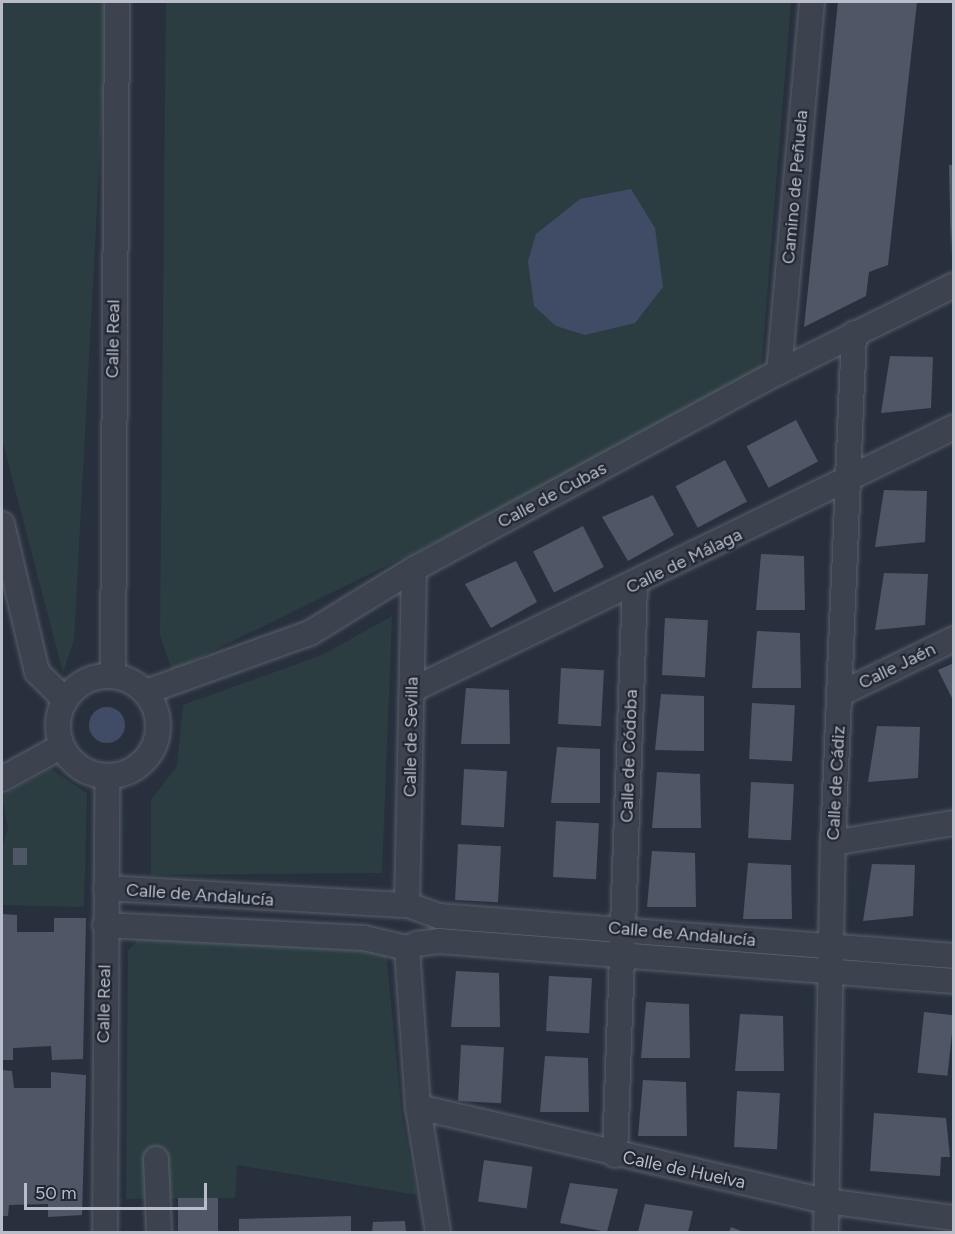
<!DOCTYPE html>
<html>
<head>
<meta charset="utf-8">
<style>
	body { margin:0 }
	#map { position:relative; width:955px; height:1234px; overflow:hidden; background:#28303e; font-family:Figtree,sans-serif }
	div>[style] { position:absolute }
	.green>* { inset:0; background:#2b3d40 }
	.water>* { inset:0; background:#404c65 }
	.round { border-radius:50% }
	.building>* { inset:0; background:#4f5766; transform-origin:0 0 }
	.roads { filter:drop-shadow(0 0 2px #5a606c) drop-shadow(0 0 2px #5a606c) }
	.minor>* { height:24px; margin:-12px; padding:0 12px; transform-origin:12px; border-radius:12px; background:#3c424e }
	.minor>.ring { margin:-12px; padding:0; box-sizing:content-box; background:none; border:24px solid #3c424e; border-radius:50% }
	span { translate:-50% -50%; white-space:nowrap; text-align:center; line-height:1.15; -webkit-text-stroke:4.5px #212733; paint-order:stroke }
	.street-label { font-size:18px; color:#b8bdc9 }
	.frame { position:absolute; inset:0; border:3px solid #b8bdc9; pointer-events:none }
	.scale { position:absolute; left:24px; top:1183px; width:183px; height:27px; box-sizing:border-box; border:3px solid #b8bdc9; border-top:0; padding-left:8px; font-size:18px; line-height:21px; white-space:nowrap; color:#b8bdc9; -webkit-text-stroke:4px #212733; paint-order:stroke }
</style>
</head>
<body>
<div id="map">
	<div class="green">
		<i style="clip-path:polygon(2px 2px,108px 2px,74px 640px,63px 673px,2px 439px)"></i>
		<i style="clip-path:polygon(166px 2px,791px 2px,760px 383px,172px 671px,160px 635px)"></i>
		<i style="clip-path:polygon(392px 616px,382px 873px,151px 875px,151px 800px,177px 766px,183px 705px,322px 655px)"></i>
		<i style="clip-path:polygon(51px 769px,87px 793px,84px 907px,2px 905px,2px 848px,8px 828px,2px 796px)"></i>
		<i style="clip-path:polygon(139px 938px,386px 951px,402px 1117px,417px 1195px,237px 1165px,235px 1198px,126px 1199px,128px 951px)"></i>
	</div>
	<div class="water">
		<i style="clip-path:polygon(631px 189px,655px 228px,663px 287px,635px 323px,585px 335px,556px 326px,534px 306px,528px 261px,536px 234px,580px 199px)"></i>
		<i class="round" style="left:89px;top:707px;width:36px;height:36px"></i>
	</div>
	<div class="building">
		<i style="clip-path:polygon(838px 2px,917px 2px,888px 265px,869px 272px,866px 296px,804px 327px)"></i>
		<i style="clip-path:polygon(949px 165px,954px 165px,951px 256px)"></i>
		<i style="clip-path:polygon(890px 356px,933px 357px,931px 408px,881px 413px)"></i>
		<i style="left:796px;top:420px;width:47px;height:56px;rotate:62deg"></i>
		<i style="left:725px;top:460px;width:47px;height:56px;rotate:62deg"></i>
		<i style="clip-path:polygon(884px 490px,927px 491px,925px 542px,875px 547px)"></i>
		<i style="clip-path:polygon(653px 495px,674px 535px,628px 561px,602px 517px)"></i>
		<i style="left:583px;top:526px;width:46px;height:56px;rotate:63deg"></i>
		<i style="clip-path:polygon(761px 554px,804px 556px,805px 610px,756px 610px)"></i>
		<i style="clip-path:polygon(516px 561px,537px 602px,491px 628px,465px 584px)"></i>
		<i style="clip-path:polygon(884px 573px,928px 574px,925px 625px,875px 630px)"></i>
		<i style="left:665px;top:618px;width:43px;height:57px;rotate:3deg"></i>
		<i style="clip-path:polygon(757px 631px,800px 633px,801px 688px,752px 688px)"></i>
		<i style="clip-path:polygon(954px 663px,954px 702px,938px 670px)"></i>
		<i style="left:561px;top:668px;width:43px;height:56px;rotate:3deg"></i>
		<i style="clip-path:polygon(466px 688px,509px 690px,510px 744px,461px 744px)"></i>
		<i style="clip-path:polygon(661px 694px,704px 696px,704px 751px,655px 750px)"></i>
		<i style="left:752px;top:703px;width:43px;height:56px;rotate:3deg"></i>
		<i style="clip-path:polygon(877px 726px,920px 727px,918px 778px,868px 782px)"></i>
		<i style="clip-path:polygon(557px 747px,600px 749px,600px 803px,551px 803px)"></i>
		<i style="left:464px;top:769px;width:43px;height:56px;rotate:3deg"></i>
		<i style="clip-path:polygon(657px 772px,700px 774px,701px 828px,652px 828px)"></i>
		<i style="left:751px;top:782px;width:43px;height:56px;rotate:3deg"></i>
		<i style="left:556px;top:821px;width:43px;height:56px;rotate:3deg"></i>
		<i style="left:458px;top:844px;width:43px;height:56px;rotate:3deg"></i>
		<i style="left:13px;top:848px;width:14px;height:17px"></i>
		<i style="clip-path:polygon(652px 851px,695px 853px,696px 907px,647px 907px)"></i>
		<i style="clip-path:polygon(748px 863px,791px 865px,792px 919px,743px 919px)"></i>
		<i style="clip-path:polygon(872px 864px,915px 865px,913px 916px,863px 921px)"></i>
		<i style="clip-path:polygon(2px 914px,17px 915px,17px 932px,54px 932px,54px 918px,86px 918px,83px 1059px,52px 1060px,51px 1046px,13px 1048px,13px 1060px,2px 1060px)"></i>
		<i style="clip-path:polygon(456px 971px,499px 973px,500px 1027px,451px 1027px)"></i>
		<i style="left:549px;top:976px;width:43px;height:55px;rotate:3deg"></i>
		<i style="clip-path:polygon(646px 1002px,689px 1004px,690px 1058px,641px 1058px)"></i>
		<i style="left:924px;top:1012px;width:30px;height:61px;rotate:6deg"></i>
		<i style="clip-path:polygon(740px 1014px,783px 1016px,784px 1071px,735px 1071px)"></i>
		<i style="left:461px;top:1045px;width:43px;height:56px;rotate:3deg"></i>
		<i style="clip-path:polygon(545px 1056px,588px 1058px,589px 1112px,540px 1112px)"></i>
		<i style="clip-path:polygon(2px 1070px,12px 1071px,14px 1088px,51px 1088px,51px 1072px,86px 1075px,82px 1215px,48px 1217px,48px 1204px,9px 1205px,8px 1216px,2px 1216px)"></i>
		<i style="clip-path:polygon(643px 1080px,686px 1082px,687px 1136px,638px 1136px)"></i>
		<i style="left:737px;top:1091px;width:43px;height:56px;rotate:3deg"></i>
		<i style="clip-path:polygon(874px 1113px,946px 1118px,950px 1157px,941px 1157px,940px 1176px,870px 1171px)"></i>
		<i style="left:484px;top:1160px;width:49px;height:42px;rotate:8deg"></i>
		<i style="clip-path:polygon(570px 1183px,618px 1189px,607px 1232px,560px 1223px)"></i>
		<i style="left:178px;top:1198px;width:40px;height:34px"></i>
		<i style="clip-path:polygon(645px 1204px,693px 1211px,688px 1232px,638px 1232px)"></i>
		<i style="clip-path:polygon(351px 1216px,351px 1232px,239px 1232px,239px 1219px)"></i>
		<i style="clip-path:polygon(405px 1221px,406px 1232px,372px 1232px,373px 1222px)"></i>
		<i style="clip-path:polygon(731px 1227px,744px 1232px,729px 1232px)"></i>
	</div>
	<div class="roads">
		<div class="minor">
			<i style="left:779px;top:372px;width:371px;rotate:-84.9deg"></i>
			<i style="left:2px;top:524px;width:152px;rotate:76.7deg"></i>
			<i style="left:37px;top:672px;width:40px;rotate:45deg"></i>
			<i class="ring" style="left:58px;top:676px;width:76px;height:76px"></i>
			<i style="left:113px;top:676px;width:674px;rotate:-89.66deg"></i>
			<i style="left:412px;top:690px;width:602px;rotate:-25.88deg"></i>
			<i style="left:146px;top:692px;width:174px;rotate:-19.8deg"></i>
			<i style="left:310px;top:633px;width:122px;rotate:-31.6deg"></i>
			<i style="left:414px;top:569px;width:415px;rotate:-28.4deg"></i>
			<i style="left:779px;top:372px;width:195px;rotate:-26.4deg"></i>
			<i style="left:840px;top:694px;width:127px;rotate:-25.8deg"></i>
			<i style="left:2px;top:779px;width:68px;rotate:-28.8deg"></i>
			<i style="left:833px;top:843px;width:123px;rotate:-9.4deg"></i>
			<i style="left:106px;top:888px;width:297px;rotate:3.3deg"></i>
			<i style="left:407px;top:905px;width:336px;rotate:-88.8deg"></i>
			<i style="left:411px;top:906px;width:30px;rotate:20deg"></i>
			<i style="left:439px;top:916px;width:517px;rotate:4.44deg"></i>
			<i style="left:105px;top:925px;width:259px;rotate:2.9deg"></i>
			<i style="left:364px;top:938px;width:36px;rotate:13deg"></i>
			<i style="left:416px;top:944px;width:23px;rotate:-7deg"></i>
			<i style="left:439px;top:941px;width:517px;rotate:4.44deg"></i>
			<i style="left:407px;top:947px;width:160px;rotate:86.1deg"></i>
			<i style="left:418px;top:1107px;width:127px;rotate:80.9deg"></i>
			<i style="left:418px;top:1107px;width:419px;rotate:13deg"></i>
			<i style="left:826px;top:1201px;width:129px;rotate:7.6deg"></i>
			<i style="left:615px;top:1155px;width:570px;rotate:-87.99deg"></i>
			<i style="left:156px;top:1159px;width:73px;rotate:87.6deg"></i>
			<i style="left:105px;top:1232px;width:455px;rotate:-89.7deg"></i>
			<i style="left:826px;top:1232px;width:389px;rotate:-89deg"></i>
			<i style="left:833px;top:843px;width:510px;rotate:-87.64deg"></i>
		</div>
	</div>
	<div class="street-label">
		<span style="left:795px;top:187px;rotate:-85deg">Camino de Peñuela</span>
		<span style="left:113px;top:339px;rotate:-89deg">Calle Real</span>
		<span style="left:552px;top:495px;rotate:-28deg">Calle de Cubas</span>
		<span style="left:684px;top:561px;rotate:-26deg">Calle de Málaga</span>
		<span style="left:897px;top:666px;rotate:-26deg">Calle Jaén</span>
		<span style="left:411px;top:737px;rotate:-89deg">Calle de Sevilla</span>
		<span style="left:629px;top:756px;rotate:-88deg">Calle de Códoba</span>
		<span style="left:836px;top:783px;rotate:-87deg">Calle de Cádiz</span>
		<span style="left:200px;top:895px;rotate:4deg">Calle de Andalucía</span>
		<span style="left:682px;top:934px;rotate:5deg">Calle de Andalucía</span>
		<span style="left:104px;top:1004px;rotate:-89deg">Calle Real</span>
		<span style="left:684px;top:1170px;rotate:12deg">Calle de Huelva</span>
	</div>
	<div class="frame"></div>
	<div class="scale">50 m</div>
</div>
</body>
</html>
